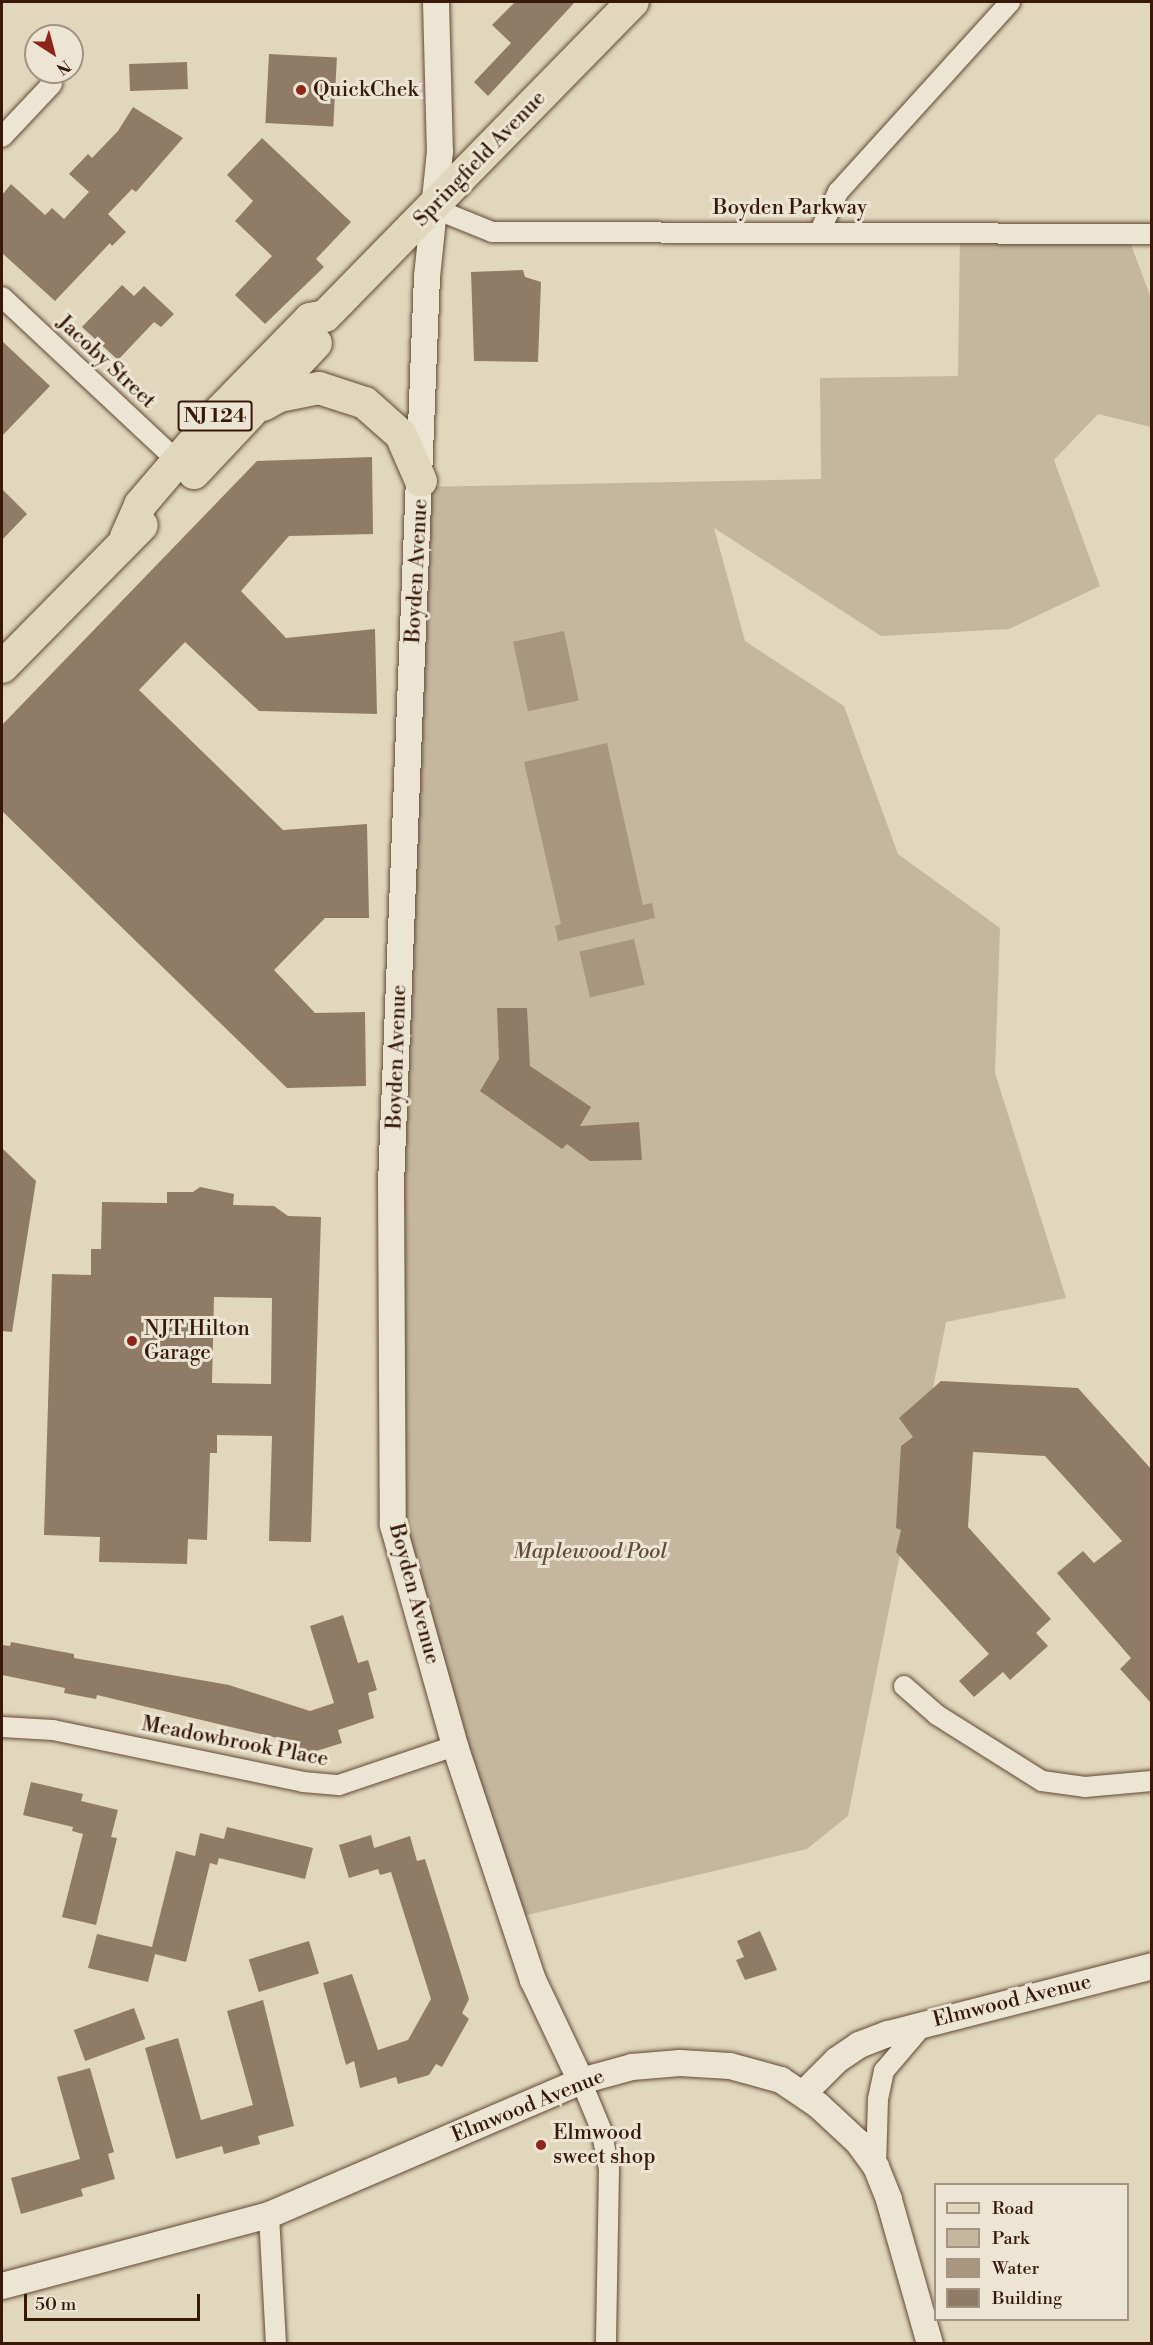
<!DOCTYPE html>
<html>
<head>
<meta charset="utf-8">
<style>
	body { margin:0 }
	#map { position:relative; width:1153px; height:2345px; overflow:hidden; background:#e1d7bc; font-family:"Libre Bodoni",serif }
	div>[style] { position:absolute }
	.green>* { inset:0; background:#c4b79e }
	.water>* { inset:0; background:#a8967f; transform-origin:0 0 }
	.building>* { inset:0; background:#907c66; transform-origin:0 0 }
	.roads { filter:drop-shadow(0 0 2px #624836) drop-shadow(0 0 2px #624836) }
	.minor>* { height:20px; margin:-10px; padding:0 10px; transform-origin:10px; border-radius:10px; background:#ece5d3 }
	.tertiary>* { height:26px; margin:-13px; padding:0 13px; transform-origin:13px; border-radius:13px; background:#ece5d3 }
	.primary>* { height:32px; margin:-16px; padding:0 16px; transform-origin:16px; border-radius:16px; background:#e1d7bc }
	.dots>* { width:16px; height:16px; translate:-50% -50%; box-sizing:border-box; border:3px solid #ece5d3; border-radius:50% }
	span { translate:-50% -50%; white-space:nowrap; text-align:center; line-height:1.15; -webkit-text-stroke:6px #ece5d3; paint-order:stroke }
	.shield-label span { padding:2px 4px; background:#ece5d3; border:2px solid; border-radius:4px; -webkit-text-stroke-width:0 }
	.shield-label { font-size:20px; color:#381909; font-weight:700 }
	.poi-label { font-size:21px; color:#381909 }
	.left { translate:0 -50%; text-align:left }
	.street-label { font-size:21px; color:#381909 }
	.park-label { font-size:21px; color:#624836; font-style:italic }
	.frame { position:absolute; inset:0; border:3px solid #381909; pointer-events:none }
	.legend { position:absolute; left:934px; top:2183px; width:195px; height:138px; box-sizing:border-box; background:#ece5d3; border:2px solid #a49382; margin:0; padding:8px 10px; list-style:none; font-size:18px; color:#381909 }
	.legend li { display:flex; align-items:center; gap:12px; height:30px }
	.legend b { width:30px; border:2px solid #a49382 }
	.north { position:absolute; left:24px; top:24px; width:60px; height:60px; box-sizing:border-box; background:#ece5d3; border:2px solid #a49382; border-radius:50%; rotate:144deg; font-size:16px; font-weight:700; line-height:24px; text-align:center; color:#381909 }
	.north::after { content:''; display:block; margin:auto; width:21px; height:27px; background:#8f2418; clip-path:polygon(50% 0,100% 100%,50% 72%,0 100%) }
	.scale { position:absolute; left:24px; top:2294px; width:176px; height:27px; box-sizing:border-box; border:3px solid #381909; border-top:0; padding-left:8px; font-size:18px; line-height:21px; white-space:nowrap; color:#381909; -webkit-text-stroke:4px #ece5d3; paint-order:stroke }
</style>
</head>
<body>
<div id="map">
	<div class="green">
		<i style="clip-path:polygon(960px 234px,1127px 234px,1151px 298px,1151px 427px,1098px 414px,1054px 460px,1100px 586px,1009px 629px,881px 636px,714px 528px,745px 641px,844px 706px,898px 854px,1000px 928px,995px 1073px,1066px 1298px,946px 1322px,848px 1816px,807px 1849px,506px 1920px,406px 1584px,401px 1174px,419px 487px,821px 479px,820px 378px,958px 376px)"></i>
	</div>
	<div class="water">
		<i style="left:564px;top:631px;width:71px;height:52px;rotate:78deg"></i>
		<i style="clip-path:polygon(607px 743px,643px 905px,652px 903px,655px 918px,558px 941px,555px 926px,561px 924px,524px 762px)"></i>
		<i style="left:634px;top:939px;width:47px;height:56px;rotate:77deg"></i>
	</div>
	<div class="building">
		<i style="clip-path:polygon(515px 2px,575px 2px,488px 96px,474px 82px,511px 43px,492px 25px)"></i>
		<i style="left:269px;top:54px;width:68px;height:69px;rotate:3deg"></i>
		<i style="left:187px;top:62px;width:27px;height:58px;rotate:88deg"></i>
		<i style="clip-path:polygon(133px 107px,183px 138px,136px 192px,132px 189px,108px 214px,126px 232px,112px 246px,110px 243px,55px 301px,2px 253px,2px 195px,11px 184px,45px 215px,52px 208px,64px 219px,89px 192px,69px 174px,88px 154px,92px 158px,118px 131px)"></i>
		<i style="clip-path:polygon(262px 138px,351px 222px,316px 259px,324px 267px,265px 324px,235px 295px,272px 256px,235px 221px,253px 201px,227px 175px)"></i>
		<i style="clip-path:polygon(523px 270px,525px 277px,541px 282px,538px 362px,474px 361px,471px 272px)"></i>
		<i style="clip-path:polygon(122px 285px,134px 296px,144px 286px,174px 314px,161px 327px,154px 322px,118px 360px,82px 327px)"></i>
		<i style="clip-path:polygon(2px 341px,50px 386px,2px 436px)"></i>
		<i style="clip-path:polygon(372px 457px,373px 534px,289px 536px,241px 591px,286px 638px,375px 629px,377px 714px,259px 711px,185px 642px,139px 690px,283px 830px,367px 824px,369px 918px,325px 918px,274px 970px,315px 1013px,365px 1012px,366px 1086px,287px 1088px,2px 811px,2px 725px,257px 461px)"></i>
		<i style="clip-path:polygon(2px 489px,27px 514px,2px 540px)"></i>
		<i style="clip-path:polygon(497px 1008px,527px 1008px,530px 1066px,591px 1107px,580px 1126px,639px 1122px,642px 1160px,590px 1161px,567px 1144px,562px 1149px,480px 1091px,499px 1059px)"></i>
		<i style="clip-path:polygon(2px 1148px,36px 1181px,12px 1332px,2px 1331px)"></i>
		<i style="clip-path:polygon(evenodd,200px 1187px,234px 1194px,233px 1205px,274px 1206px,288px 1216px,321px 1217px,311px 1542px,269px 1541px,272px 1436px,217px 1435px,217px 1453px,210px 1453px,207px 1540px,188px 1539px,187px 1564px,99px 1562px,100px 1537px,44px 1535px,52px 1274px,91px 1275px,91px 1249px,101px 1249px,102px 1202px,167px 1203px,167px 1192px,193px 1192px,200px 1187px,214px 1297px,272px 1298px,271px 1384px,212px 1383px,214px 1297px)"></i>
		<i style="clip-path:polygon(941px 1381px,1078px 1388px,1152px 1470px,1152px 1704px,1120px 1669px,1131px 1658px,1057px 1573px,1083px 1551px,1094px 1563px,1122px 1541px,1045px 1456px,973px 1452px,968px 1527px,1051px 1619px,1036px 1633px,1048px 1646px,1010px 1680px,1003px 1672px,974px 1697px,959px 1681px,989px 1654px,896px 1552px,901px 1530px,896px 1528px,901px 1446px,913px 1437px,899px 1418px)"></i>
		<i style="clip-path:polygon(343px 1615px,358px 1663px,368px 1660px,377px 1690px,368px 1693px,374px 1718px,338px 1730px,342px 1743px,297px 1757px,290px 1741px,97px 1695px,96px 1699px,64px 1693px,65px 1688px,2px 1675px,2px 1645px,10px 1646px,11px 1642px,74px 1654px,74px 1658px,229px 1685px,310px 1711px,334px 1703px,310px 1626px)"></i>
		<i style="clip-path:polygon(31px 1782px,83px 1794px,81px 1801px,118px 1810px,111px 1837px,117px 1838px,96px 1925px,62px 1917px,83px 1834px,72px 1831px,73px 1827px,23px 1815px)"></i>
		<i style="clip-path:polygon(227px 1827px,313px 1848px,305px 1879px,219px 1858px,217px 1865px,210px 1863px,186px 1962px,155px 1954px,148px 1982px,88px 1968px,97px 1934px,152px 1947px,176px 1851px,195px 1856px,200px 1833px,224px 1839px)"></i>
		<i style="clip-path:polygon(371px 1835px,374px 1848px,410px 1836px,417px 1861px,425px 1859px,469px 1999px,462px 2013px,469px 2019px,442px 2067px,436px 2064px,429px 2075px,398px 2084px,396px 2077px,360px 2088px,354px 2061px,346px 2065px,323px 1983px,352px 1974px,378px 2050px,408px 2040px,431px 1999px,391px 1872px,380px 1875px,378px 1869px,349px 1878px,339px 1845px)"></i>
		<i style="clip-path:polygon(760px 1931px,777px 1970px,745px 1980px,736px 1960px,744px 1957px,737px 1941px)"></i>
		<i style="left:309px;top:1941px;width:34px;height:63px;rotate:73deg"></i>
		<i style="clip-path:polygon(263px 2000px,294px 2126px,258px 2136px,260px 2144px,224px 2154px,222px 2146px,176px 2159px,145px 2048px,178px 2038px,201px 2120px,253px 2105px,227px 2011px)"></i>
		<i style="left:134px;top:2008px;width:33px;height:64px;rotate:70deg"></i>
		<i style="clip-path:polygon(90px 2068px,114px 2152px,108px 2154px,115px 2179px,81px 2189px,83px 2196px,21px 2214px,11px 2178px,80px 2159px,57px 2077px)"></i>
	</div>
	<div class="roads">
		<div class="minor">
			<i style="left:2px;top:137px;width:73px;rotate:-46.7deg"></i>
			<i style="left:433px;top:208px;width:64px;rotate:22.1deg"></i>
			<i style="left:492px;top:232px;width:660px;rotate:0.17deg"></i>
			<i style="left:820px;top:231px;width:43px;rotate:-65.2deg"></i>
			<i style="left:838px;top:192px;width:256px;rotate:-47.8deg"></i>
			<i style="left:2px;top:297px;width:240px;rotate:43.1deg"></i>
			<i style="left:904px;top:1686px;width:44px;rotate:41.3deg"></i>
			<i style="left:937px;top:1715px;width:124px;rotate:32.2deg"></i>
			<i style="left:1042px;top:1781px;width:43px;rotate:7.9deg"></i>
			<i style="left:1085px;top:1787px;width:67px;rotate:-5.1deg"></i>
			<i style="left:2px;top:1727px;width:51px;rotate:3.4deg"></i>
			<i style="left:53px;top:1730px;width:255px;rotate:11.7deg"></i>
			<i style="left:303px;top:1782px;width:36px;rotate:5deg"></i>
			<i style="left:339px;top:1785px;width:122px;rotate:-18.6deg"></i>
			<i style="left:581px;top:2081px;width:52px;rotate:67.4deg"></i>
			<i style="left:601px;top:2129px;width:41px;rotate:78.7deg"></i>
			<i style="left:609px;top:2169px;width:175px;rotate:91deg"></i>
			<i style="left:876px;top:2167px;width:68px;rotate:-88.3deg"></i>
			<i style="left:878px;top:2099px;width:29px;rotate:-78deg"></i>
			<i style="left:884px;top:2071px;width:62px;rotate:-49.6deg"></i>
			<i style="left:269px;top:2215px;width:129px;rotate:86.9deg"></i>
		</div>
		<div class="tertiary">
			<i style="left:436px;top:2px;width:149px;rotate:88.5deg"></i>
			<i style="left:440px;top:151px;width:126px;rotate:95.9deg"></i>
			<i style="left:427px;top:276px;width:908px;rotate:92.27deg"></i>
			<i style="left:391px;top:1183px;width:342px;rotate:89.7deg"></i>
			<i style="left:393px;top:1525px;width:230px;rotate:74.3deg"></i>
			<i style="left:455px;top:1746px;width:247px;rotate:71.6deg"></i>
			<i style="left:533px;top:1980px;width:112px;rotate:64.6deg"></i>
			<i style="left:804px;top:2093px;width:47px;rotate:-45deg"></i>
			<i style="left:837px;top:2060px;width:27px;rotate:-34deg"></i>
			<i style="left:859px;top:2045px;width:31px;rotate:-21deg"></i>
			<i style="left:888px;top:2034px;width:273px;rotate:-14.4deg"></i>
			<i style="left:2px;top:2286px;width:276px;rotate:-14.9deg"></i>
			<i style="left:269px;top:2215px;width:340px;rotate:-23.2deg"></i>
			<i style="left:581px;top:2081px;width:53px;rotate:-15.4deg"></i>
			<i style="left:632px;top:2067px;width:48px;rotate:-4.8deg"></i>
			<i style="left:680px;top:2063px;width:50px;rotate:3.4deg"></i>
			<i style="left:730px;top:2066px;width:53px;rotate:15.4deg"></i>
			<i style="left:781px;top:2080px;width:45px;rotate:34deg"></i>
			<i style="left:818px;top:2105px;width:54px;rotate:42.8deg"></i>
			<i style="left:858px;top:2142px;width:31px;rotate:54deg"></i>
			<i style="left:876px;top:2167px;width:35px;rotate:68deg"></i>
			<i style="left:889px;top:2200px;width:150px;rotate:74.1deg"></i>
		</div>
		<div class="primary">
			<i style="left:263px;top:405px;width:18px;rotate:-29deg"></i>
			<i style="left:279px;top:396px;width:41px;rotate:-11.3deg"></i>
			<i style="left:319px;top:388px;width:48px;rotate:18.1deg"></i>
			<i style="left:365px;top:403px;width:48px;rotate:41.6deg"></i>
			<i style="left:401px;top:435px;width:50px;rotate:66.5deg"></i>
			<i style="left:194px;top:473px;width:178px;rotate:-46.8deg"></i>
			<i style="left:126px;top:537px;width:35px;rotate:-66deg"></i>
			<i style="left:140px;top:505px;width:125px;rotate:-49.5deg"></i>
			<i style="left:221px;top:410px;width:127px;rotate:-45.6deg"></i>
			<i style="left:310px;top:319px;width:15px;rotate:-11deg"></i>
			<i style="left:325px;top:316px;width:440px;rotate:-45.6deg"></i>
			<i style="left:2px;top:667px;width:199px;rotate:-45.4deg"></i>
		</div>
	</div>
	<div class="dots">
		<i style="left:301px;top:90px;background:#8f2418"></i>
		<i style="left:132px;top:1341px;background:#8f2418"></i>
		<i style="left:541px;top:2145px;background:#8f2418"></i>
	</div>
	<div class="shield-label">
		<span style="left:215px;top:416px">NJ 124</span>
	</div>
	<div class="poi-label">
		<span class="left" style="left:313px;top:90px">QuickChek</span>
		<span class="left" style="left:144px;top:1341px">NJT Hilton<br>Garage</span>
		<span class="left" style="left:553px;top:2145px">Elmwood<br>sweet shop</span>
	</div>
	<div class="street-label">
		<span style="left:480px;top:159px;rotate:-46deg">Springfield Avenue</span>
		<span style="left:790px;top:208px">Boyden Parkway</span>
		<span style="left:106px;top:362px;rotate:43deg">Jacoby Street</span>
		<span style="left:417px;top:571px;rotate:-87deg">Boyden Avenue</span>
		<span style="left:397px;top:1057px;rotate:-88deg">Boyden Avenue</span>
		<span style="left:414px;top:1594px;rotate:75deg">Boyden Avenue</span>
		<span style="left:235px;top:1742px;rotate:11deg">Meadowbrook Place</span>
		<span style="left:1012px;top:2001px;rotate:-14deg">Elmwood Avenue</span>
		<span style="left:528px;top:2106px;rotate:-22deg">Elmwood Avenue</span>
	</div>
	<div class="park-label">
		<span style="left:590px;top:1552px">Maplewood Pool</span>
	</div>
	<div class="frame"></div>
	<ul class="legend">
	<li><b style="height:8px;background:#e1d7bc"></b>Road</li>
	<li><b style="height:16px;background:#c4b79e"></b>Park</li>
	<li><b style="height:16px;background:#a8967f"></b>Water</li>
	<li><b style="height:16px;background:#907c66"></b>Building</li>
	</ul>
	<div class="north">N</div>
	<div class="scale">50 m</div>
</div>
</body>
</html>
